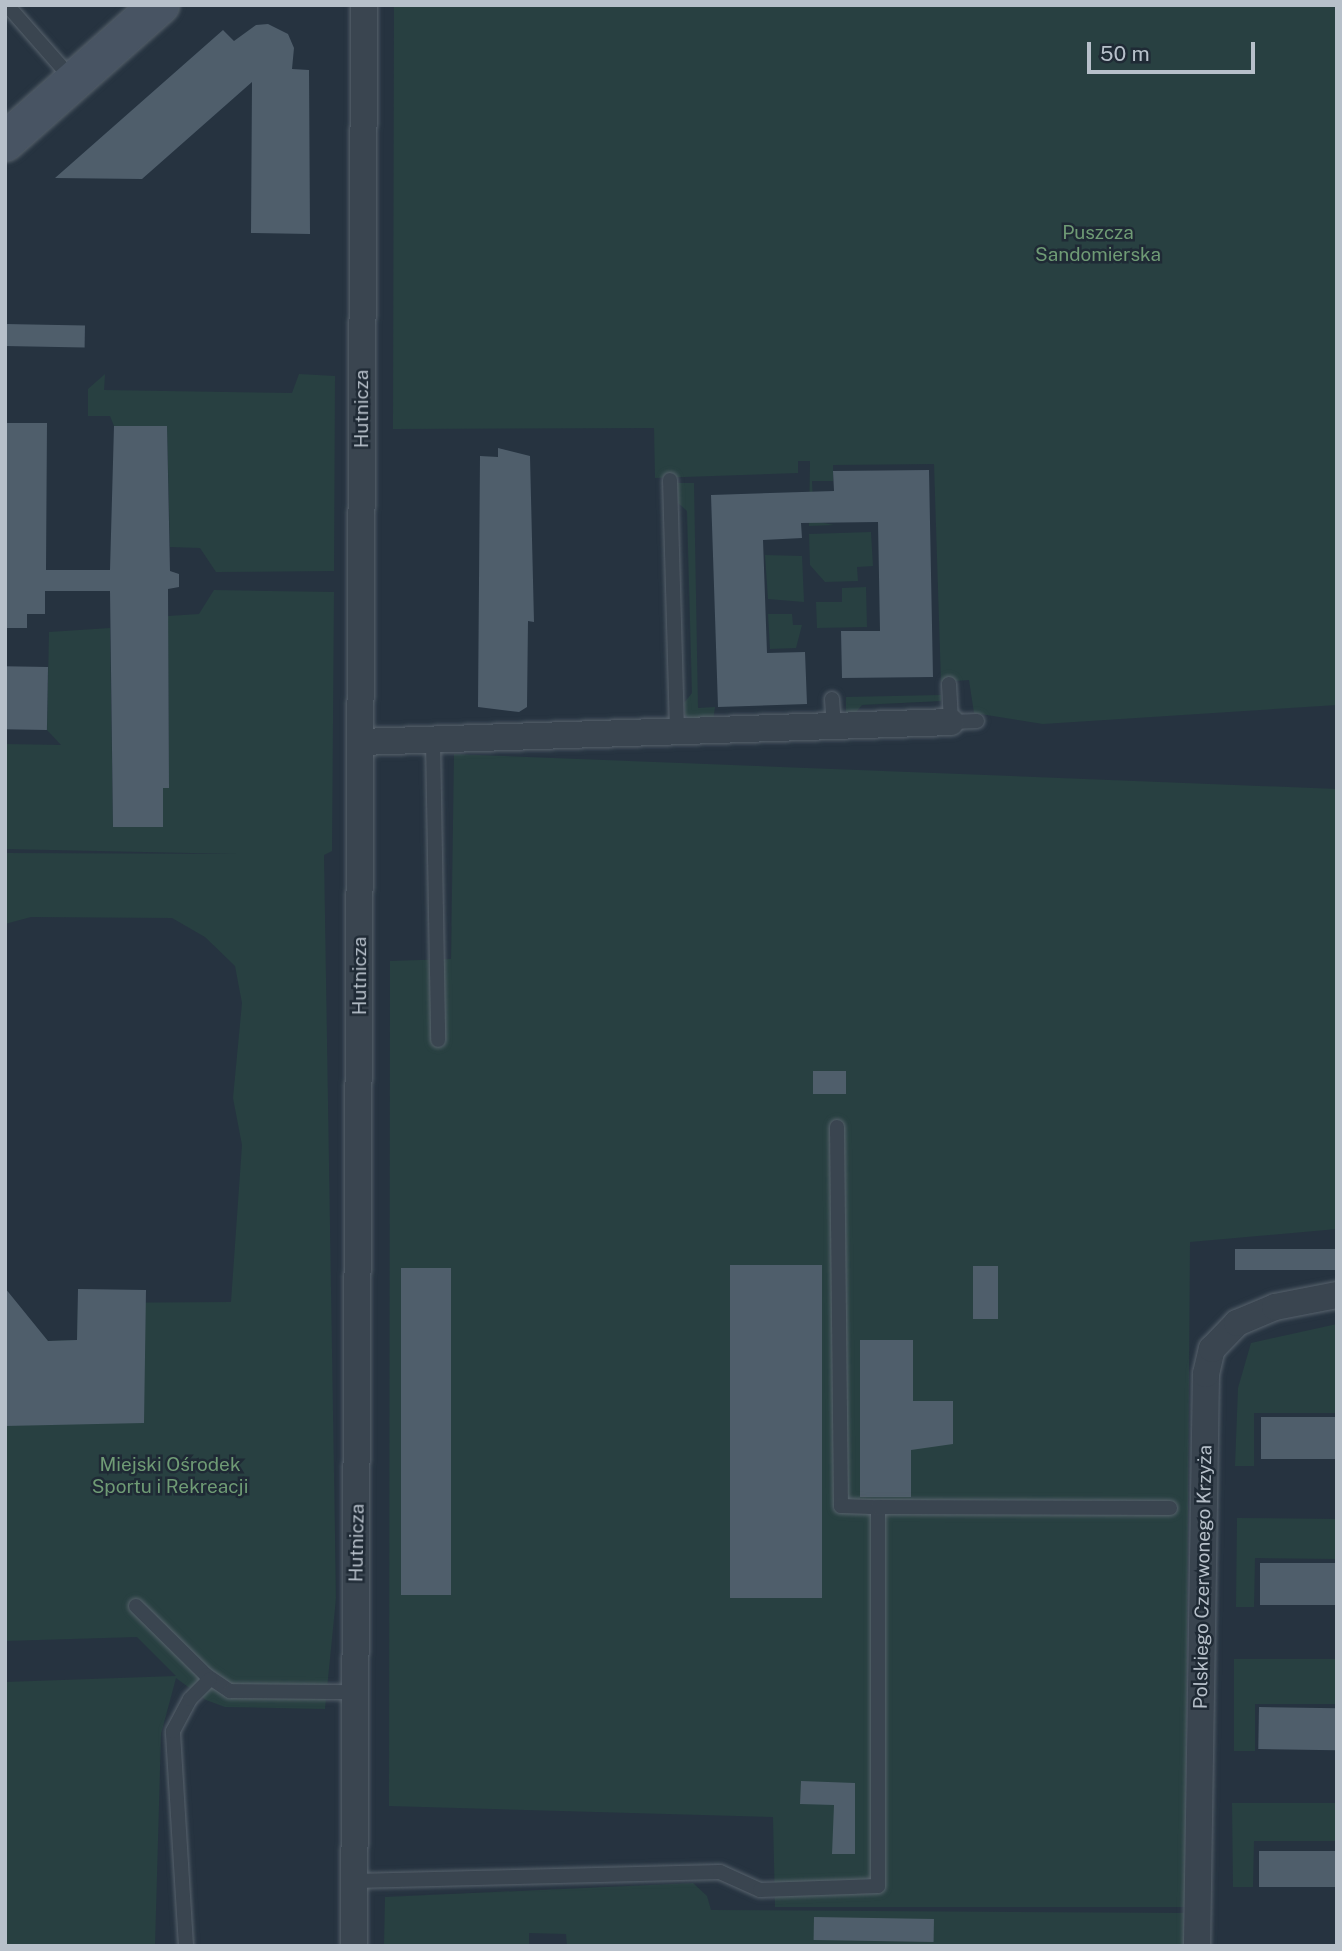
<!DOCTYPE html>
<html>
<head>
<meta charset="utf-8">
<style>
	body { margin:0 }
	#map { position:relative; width:1342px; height:1951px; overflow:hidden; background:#263340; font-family:"Public Sans",sans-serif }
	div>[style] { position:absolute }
	.green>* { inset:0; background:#284041 }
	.building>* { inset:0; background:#4f5e6b; transform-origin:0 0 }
	.roads { filter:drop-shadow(0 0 2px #58636d) drop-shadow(0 0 2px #58636d) }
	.lane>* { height:14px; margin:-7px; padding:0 7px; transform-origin:7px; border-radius:7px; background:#3a4550 }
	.street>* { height:26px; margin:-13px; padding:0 13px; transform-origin:13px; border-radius:13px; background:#3a4550 }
	.secondary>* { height:38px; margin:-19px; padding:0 19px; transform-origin:19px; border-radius:19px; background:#485463 }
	span { translate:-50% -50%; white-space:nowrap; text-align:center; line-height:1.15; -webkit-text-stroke:5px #1f2a35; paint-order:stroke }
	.park-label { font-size:19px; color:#6f9b75 }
	.street-label { font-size:19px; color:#b7c0ca }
	.frame { position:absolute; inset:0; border:7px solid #b7c0ca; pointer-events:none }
	.scale { position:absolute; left:1087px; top:42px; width:168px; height:32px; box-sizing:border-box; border:4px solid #b7c0ca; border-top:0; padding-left:9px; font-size:21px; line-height:24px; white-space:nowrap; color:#b7c0ca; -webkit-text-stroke:5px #1f2a35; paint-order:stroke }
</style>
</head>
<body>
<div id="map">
	<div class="green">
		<i style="clip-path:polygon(394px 5px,1337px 5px,1337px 705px,1043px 724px,974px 713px,969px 680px,941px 682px,934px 464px,833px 465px,833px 481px,812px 481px,814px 521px,834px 525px,809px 526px,810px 461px,798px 461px,798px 473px,655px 478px,654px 428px,393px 429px)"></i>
		<i style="clip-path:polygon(105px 374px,104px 390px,292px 393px,299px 374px,335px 376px,334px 571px,216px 572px,200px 548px,170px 547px,167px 427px,114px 426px,110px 416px,88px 416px,88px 389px)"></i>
		<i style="clip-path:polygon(677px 483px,694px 483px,698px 708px,715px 707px,713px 721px,689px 720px,685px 715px,684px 703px,692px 693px,687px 511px,678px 503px)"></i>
		<i style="clip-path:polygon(871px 532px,873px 566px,857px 567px,858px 581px,825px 582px,810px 565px,809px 534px)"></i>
		<i style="clip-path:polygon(765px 555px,802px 556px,804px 602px,768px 599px)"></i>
		<i style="clip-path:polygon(866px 587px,867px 627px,817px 628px,816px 602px,842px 602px,842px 588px)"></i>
		<i style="clip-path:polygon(214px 590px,334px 592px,332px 851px,324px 855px,336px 1598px,325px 1709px,225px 1707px,206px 1700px,176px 1678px,161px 1734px,155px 1946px,5px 1946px,5px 1682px,176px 1676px,137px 1637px,5px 1641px,5px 1293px,48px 1341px,77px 1340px,78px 1303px,231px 1302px,242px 1145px,233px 1098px,242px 1003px,235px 966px,205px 937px,172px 918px,31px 917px,5px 924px,5px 853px,238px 854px,5px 849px,5px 744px,61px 745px,47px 730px,49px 632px,110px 628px,113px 827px,162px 827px,163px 788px,169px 787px,168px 616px,199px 614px)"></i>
		<i style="clip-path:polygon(768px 614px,792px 614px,793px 625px,802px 625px,796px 648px,770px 649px)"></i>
		<i style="clip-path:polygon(941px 695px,941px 701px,862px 705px,852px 717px,846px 712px,846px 697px)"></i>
		<i style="clip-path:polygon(454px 754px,1337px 789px,1337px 1229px,1190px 1242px,1185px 1907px,775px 1907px,773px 1817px,389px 1806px,390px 961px,451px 959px)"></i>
		<i style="clip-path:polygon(1337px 1324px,1337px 1413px,1254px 1413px,1254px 1466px,1235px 1466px,1238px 1388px,1251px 1343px)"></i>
		<i style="clip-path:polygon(1237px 1518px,1337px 1519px,1337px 1559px,1255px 1558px,1254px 1607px,1236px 1607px)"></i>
		<i style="clip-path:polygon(1234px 1659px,1337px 1659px,1337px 1704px,1255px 1704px,1255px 1751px,1234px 1751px)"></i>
		<i style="clip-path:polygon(1232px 1803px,1337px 1803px,1337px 1841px,1254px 1841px,1253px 1887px,1233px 1887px)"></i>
		<i style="clip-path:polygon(693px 1883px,707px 1896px,711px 1910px,1184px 1913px,1184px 1946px,567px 1946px,566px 1934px,529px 1933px,529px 1946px,384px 1946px,385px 1897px)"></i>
	</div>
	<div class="building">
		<i style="clip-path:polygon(268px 24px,288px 34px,294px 48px,292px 69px,309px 70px,310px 234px,251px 233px,252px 82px,142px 179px,55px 178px,223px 30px,234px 41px,256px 25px)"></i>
		<i style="left:5px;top:324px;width:80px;height:22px;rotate:1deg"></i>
		<i style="clip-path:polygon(5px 423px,47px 423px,46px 570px,110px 570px,114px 426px,167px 426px,170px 571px,179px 574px,179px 587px,168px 589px,169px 788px,163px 788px,163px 827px,113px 827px,110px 591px,45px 591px,45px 614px,27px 614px,27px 628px,5px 628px)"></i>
		<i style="clip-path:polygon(498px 448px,530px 456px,534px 622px,528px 621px,527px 707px,519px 712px,478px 707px,480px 456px,498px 457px)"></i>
		<i style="clip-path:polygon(929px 470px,933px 677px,842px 678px,841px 631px,880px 631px,878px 522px,801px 523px,802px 538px,763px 540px,767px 653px,805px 652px,807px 704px,718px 707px,711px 495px,834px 491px,833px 471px)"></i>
		<i style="left:48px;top:667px;width:63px;height:43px;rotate:91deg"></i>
		<i style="left:846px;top:1071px;width:23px;height:33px;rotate:90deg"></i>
		<i style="left:1337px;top:1249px;width:21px;height:102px;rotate:90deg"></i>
		<i style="left:730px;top:1265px;width:92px;height:333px"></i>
		<i style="left:973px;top:1266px;width:25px;height:53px"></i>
		<i style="left:451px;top:1268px;width:327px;height:50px;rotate:90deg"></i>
		<i style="clip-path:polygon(5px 1288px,48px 1341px,77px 1340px,78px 1289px,146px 1290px,144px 1423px,5px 1426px)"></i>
		<i style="clip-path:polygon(860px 1340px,913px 1340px,913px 1401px,953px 1401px,953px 1444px,911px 1450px,911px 1497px,860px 1497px)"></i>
		<i style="left:1261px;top:1417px;width:76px;height:42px"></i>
		<i style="left:1260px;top:1563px;width:77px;height:42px"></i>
		<i style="left:1259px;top:1707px;width:78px;height:42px;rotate:1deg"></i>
		<i style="clip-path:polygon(801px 1781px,855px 1783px,855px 1854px,832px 1854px,834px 1805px,800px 1804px)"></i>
		<i style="left:1259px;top:1851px;width:78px;height:36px"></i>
		<i style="left:814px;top:1917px;width:120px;height:23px;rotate:1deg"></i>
	</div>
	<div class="roads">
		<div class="lane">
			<i style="left:7px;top:5px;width:100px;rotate:48.7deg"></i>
			<i style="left:670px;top:480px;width:251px;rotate:88.4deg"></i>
			<i style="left:949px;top:684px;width:38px;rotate:87deg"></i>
			<i style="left:951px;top:722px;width:26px;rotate:-2deg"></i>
			<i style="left:832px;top:699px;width:27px;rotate:86deg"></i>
			<i style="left:433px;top:741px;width:299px;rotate:89deg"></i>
			<i style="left:837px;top:1127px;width:379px;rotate:89.4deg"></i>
			<i style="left:841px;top:1506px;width:37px;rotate:2deg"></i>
			<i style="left:136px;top:1606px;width:98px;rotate:44.6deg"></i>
			<i style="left:206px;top:1675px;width:29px;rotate:34deg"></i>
			<i style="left:230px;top:1691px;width:123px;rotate:0.5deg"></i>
			<i style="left:354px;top:1881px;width:366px;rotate:-1.4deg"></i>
			<i style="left:720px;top:1872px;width:44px;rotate:24.2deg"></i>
			<i style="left:760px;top:1890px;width:118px;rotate:-1.9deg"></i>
			<i style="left:878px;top:1886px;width:379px;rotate:-90deg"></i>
			<i style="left:878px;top:1507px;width:292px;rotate:0.2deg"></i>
			<i style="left:186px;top:1946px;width:215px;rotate:-93.5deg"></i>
			<i style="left:173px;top:1731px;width:36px;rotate:-62deg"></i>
			<i style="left:190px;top:1699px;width:28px;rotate:-45deg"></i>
		</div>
		<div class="street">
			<i style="left:361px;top:742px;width:590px;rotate:-1.94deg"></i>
			<i style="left:354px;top:1946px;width:1941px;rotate:-89.7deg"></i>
			<i style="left:1197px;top:1946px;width:572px;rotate:-89.1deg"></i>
			<i style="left:1206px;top:1374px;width:26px;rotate:-77deg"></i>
			<i style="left:1212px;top:1349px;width:36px;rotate:-46deg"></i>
			<i style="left:1237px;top:1323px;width:41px;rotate:-22.8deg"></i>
			<i style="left:1275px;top:1307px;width:63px;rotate:-11deg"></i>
		</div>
		<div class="secondary">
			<i style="left:5px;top:142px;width:207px;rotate:-41.5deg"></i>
		</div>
	</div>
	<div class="park-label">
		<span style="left:1098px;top:244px">Puszcza<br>Sandomierska</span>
		<span style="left:170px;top:1476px">Miejski Ośrodek<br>Sportu i Rekreacji</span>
	</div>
	<div class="street-label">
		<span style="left:362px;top:409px;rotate:-90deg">Hutnicza</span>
		<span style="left:360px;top:976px;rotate:-90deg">Hutnicza</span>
		<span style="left:357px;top:1543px;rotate:-89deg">Hutnicza</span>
		<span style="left:1203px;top:1577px;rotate:-89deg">Polskiego Czerwonego Krzyża</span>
	</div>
	<div class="frame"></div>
	<div class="scale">50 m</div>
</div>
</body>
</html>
